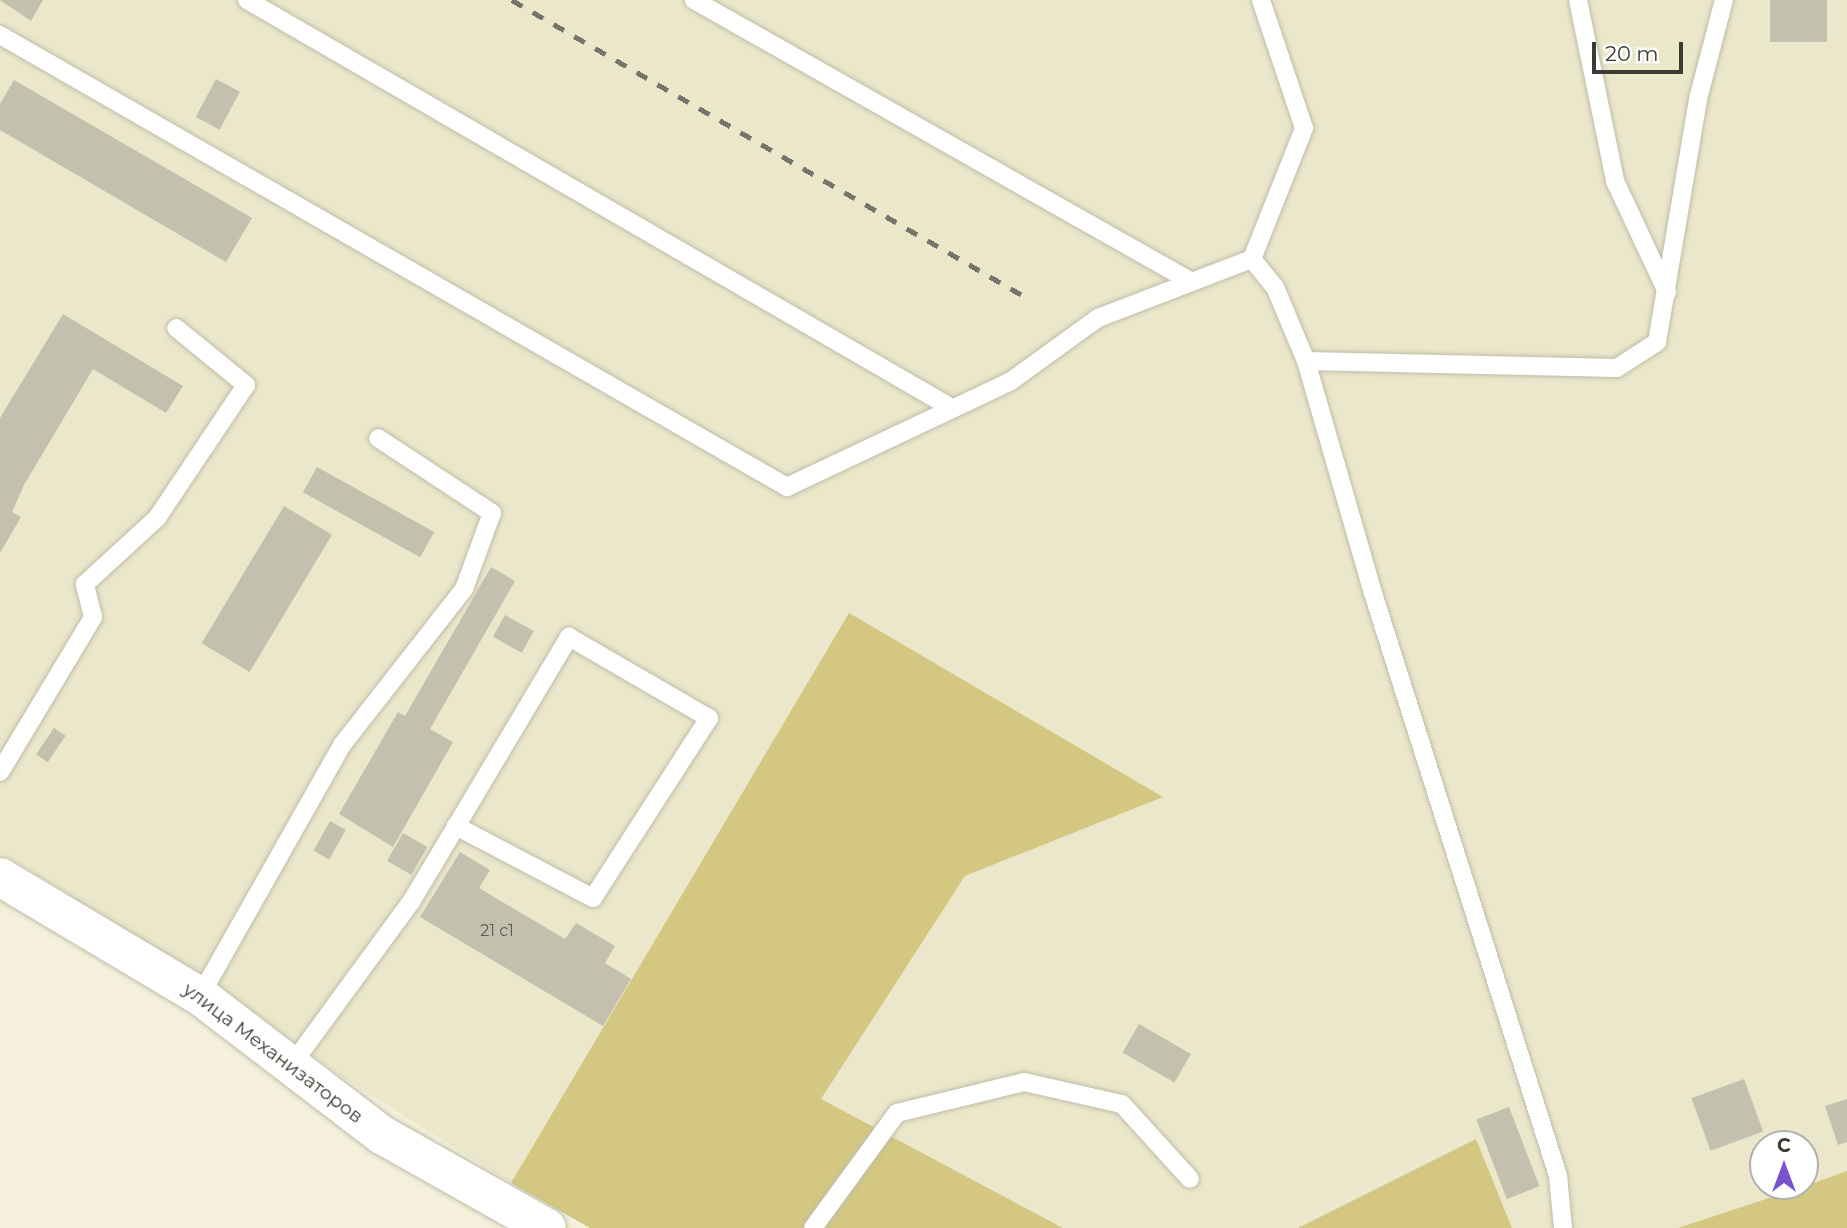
<!DOCTYPE html>
<html>
<head>
<meta charset="utf-8">
<style>
	body { margin:0 }
	#map { position:relative; width:1847px; height:1228px; overflow:hidden; background:#f4f0dc; font-family:Montserrat,sans-serif }
	div>[style] { position:absolute }
	.built>* { inset:0; background:#ebe7cb }
	.green>* { inset:0; background:#d3c781 }
	.building>* { inset:0; background:#c3c0ad; transform-origin:0 0 }
	.roads { filter:drop-shadow(0 0 2px #bfbca8) drop-shadow(0 0 2px #bfbca8) }
	.service>* { height:18px; margin:-9px; padding:0 9px; transform-origin:9px; border-radius:9px; background:#fff }
	.tertiary>* { height:38px; margin:-19px; padding:0 19px; transform-origin:19px; border-radius:19px; background:#fff }
	.rail>* { height:5px; margin-top:-2.5px; transform-origin:0; background:repeating-linear-gradient(90deg,#777569 0 12px,transparent 0 24px) }
	span { translate:-50% -50%; white-space:nowrap; text-align:center; line-height:1.15; -webkit-text-stroke:6px #fff; paint-order:stroke }
	.number-label { font-size:16px; color:#5e5c52 }
	.number-label span { -webkit-text-stroke-width:0 }
	.street-label { font-size:19px; color:#3c3b33 }
	.north { position:absolute; left:1749px; top:1130px; width:70px; height:70px; box-sizing:border-box; background:#fff; border:2px solid #b1b1ad; border-radius:50%; rotate:0deg; font-size:19px; font-weight:700; line-height:28px; text-align:center; color:#3c3b33 }
	.north::after { content:''; display:block; margin:auto; width:24px; height:32px; background:#7853cd; clip-path:polygon(50% 0,100% 100%,50% 72%,0 100%) }
	.scale { position:absolute; left:1592px; top:42px; width:91px; height:32px; box-sizing:border-box; border:4px solid #3c3b33; border-top:0; padding-left:9px; font-size:21px; line-height:24px; white-space:nowrap; color:#3c3b33; -webkit-text-stroke:5px #fff; paint-order:stroke }
</style>
</head>
<body>
<div id="map">
	<div class="built">
		<i style="clip-path:polygon(0 0,1847px 0,1847px 1171px,1805px 1185px,1805px 1144px,1763px 1144px,1763px 1186px,1803px 1186px,1678px 1228px,1512px 1228px,1476px 1139px,1298px 1228px,1063px 1228px,821px 1099px,965px 876px,1163px 797px,849px 614px,511px 1183px,342px 1077px,222px 990px,0 852px)"></i>
	</div>
	<div class="green">
		<i style="clip-path:polygon(849px 613px,1163px 797px,965px 876px,821px 1099px,1063px 1228px,590px 1228px,511px 1183px)"></i>
		<i style="clip-path:polygon(1476px 1139px,1512px 1228px,1298px 1228px)"></i>
		<i style="clip-path:polygon(1847px 1171px,1847px 1228px,1678px 1228px,1805px 1186px)"></i>
	</div>
	<div class="building">
		<i style="clip-path:polygon(0 0,43px 0,31px 21px)"></i>
		<i style="left:1770px;top:0;width:57px;height:42px"></i>
		<i style="left:216px;top:79px;width:27px;height:43px;rotate:28deg"></i>
		<i style="clip-path:polygon(14px 80px,252px 218px,226px 262px,0 130px,0 104px)"></i>
		<i style="clip-path:polygon(63px 314px,183px 386px,166px 413px,93px 369px,24px 485px,12px 512px,21px 517px,0 553px,0 418px)"></i>
		<i style="left:317px;top:467px;width:134px;height:29px;rotate:29deg"></i>
		<i style="left:284px;top:506px;width:56px;height:160px;rotate:31deg"></i>
		<i style="clip-path:polygon(491px 567px,515px 581px,430px 729px,453px 742px,393px 847px,339px 814px,398px 712px,405px 716px)"></i>
		<i style="left:505px;top:615px;width:33px;height:25px;rotate:29deg"></i>
		<i style="left:54px;top:728px;width:14px;height:32px;rotate:34deg"></i>
		<i style="left:330px;top:821px;width:18px;height:34px;rotate:29deg"></i>
		<i style="left:403px;top:833px;width:28px;height:32px;rotate:30deg"></i>
		<i style="clip-path:polygon(460px 852px,490px 870px,479px 888px,565px 939px,576px 923px,615px 946px,605px 963px,631px 979px,603px 1026px,420px 917px)"></i>
		<i style="left:1139px;top:1024px;width:60px;height:33px;rotate:30deg"></i>
		<i style="left:1744px;top:1079px;width:56px;height:56px;rotate:70deg"></i>
		<i style="clip-path:polygon(1847px 1099px,1847px 1142px,1838px 1145px,1825px 1106px)"></i>
		<i style="left:1509px;top:1107px;width:85px;height:35px;rotate:69deg"></i>
	</div>
	<div class="roads">
		<div class="service">
			<i style="left:247px;top:0;width:812px;rotate:30.07deg"></i>
			<i style="left:694px;top:0;width:570px;rotate:29.53deg"></i>
			<i style="left:1578px;top:0;width:185px;rotate:78.4deg"></i>
			<i style="left:1615px;top:181px;width:123px;rotate:64.9deg"></i>
			<i style="left:0;top:35px;width:908px;rotate:29.87deg"></i>
			<i style="left:787px;top:487px;width:248px;rotate:-25.3deg"></i>
			<i style="left:1011px;top:381px;width:107px;rotate:-35.9deg"></i>
			<i style="left:1098px;top:318px;width:165px;rotate:-21deg"></i>
			<i style="left:1252px;top:259px;width:141px;rotate:-68.3deg"></i>
			<i style="left:1304px;top:128px;width:135px;rotate:-108.6deg"></i>
			<i style="left:1252px;top:259px;width:36px;rotate:51deg"></i>
			<i style="left:1275px;top:287px;width:80px;rotate:67.3deg"></i>
			<i style="left:1306px;top:361px;width:241px;rotate:73.9deg"></i>
			<i style="left:1373px;top:593px;width:612px;rotate:72.39deg"></i>
			<i style="left:1558px;top:1176px;width:52px;rotate:84.5deg"></i>
			<i style="left:1306px;top:361px;width:311px;rotate:1.3deg"></i>
			<i style="left:1617px;top:368px;width:48px;rotate:-33deg"></i>
			<i style="left:1657px;top:342px;width:246px;rotate:-80.4deg"></i>
			<i style="left:1698px;top:99px;width:102px;rotate:-75.3deg"></i>
			<i style="left:0;top:772px;width:181px;rotate:-59deg"></i>
			<i style="left:93px;top:617px;width:34px;rotate:-104deg"></i>
			<i style="left:85px;top:584px;width:98px;rotate:-42.5deg"></i>
			<i style="left:157px;top:518px;width:160px;rotate:-56.2deg"></i>
			<i style="left:246px;top:385px;width:90px;rotate:-140.8deg"></i>
			<i style="left:200px;top:996px;width:288px;rotate:-60.5deg"></i>
			<i style="left:342px;top:745px;width:198px;rotate:-52deg"></i>
			<i style="left:464px;top:589px;width:81px;rotate:-69.8deg"></i>
			<i style="left:492px;top:513px;width:136px;rotate:-146.7deg"></i>
			<i style="left:293px;top:1063px;width:200px;rotate:-53.8deg"></i>
			<i style="left:411px;top:902px;width:309px;rotate:-59.2deg"></i>
			<i style="left:569px;top:637px;width:162px;rotate:30.1deg"></i>
			<i style="left:709px;top:718px;width:214px;rotate:122.8deg"></i>
			<i style="left:593px;top:898px;width:155px;rotate:-152.3deg"></i>
			<i style="left:813px;top:1228px;width:142px;rotate:-53.9deg"></i>
			<i style="left:897px;top:1113px;width:131px;rotate:-13.7deg"></i>
			<i style="left:1024px;top:1082px;width:100px;rotate:12.7deg"></i>
			<i style="left:1122px;top:1104px;width:101px;rotate:47.8deg"></i>
		</div>
		<div class="tertiary">
			<i style="left:0;top:877px;width:233px;rotate:30.8deg"></i>
			<i style="left:200px;top:996px;width:229px;rotate:37.4deg"></i>
			<i style="left:382px;top:1135px;width:189px;rotate:29.4deg"></i>
		</div>
	</div>
	<div class="rail">
		<i style="left:512px;top:0;width:589px;rotate:30.05deg"></i>
	</div>
	<div class="number-label">
		<span style="left:497px;top:931px">21 с1</span>
	</div>
	<div class="street-label">
		<span style="left:273px;top:1053px;rotate:37deg">улица Механизаторов</span>
	</div>
	<div class="north">С</div>
	<div class="scale">20 m</div>
</div>
</body>
</html>
